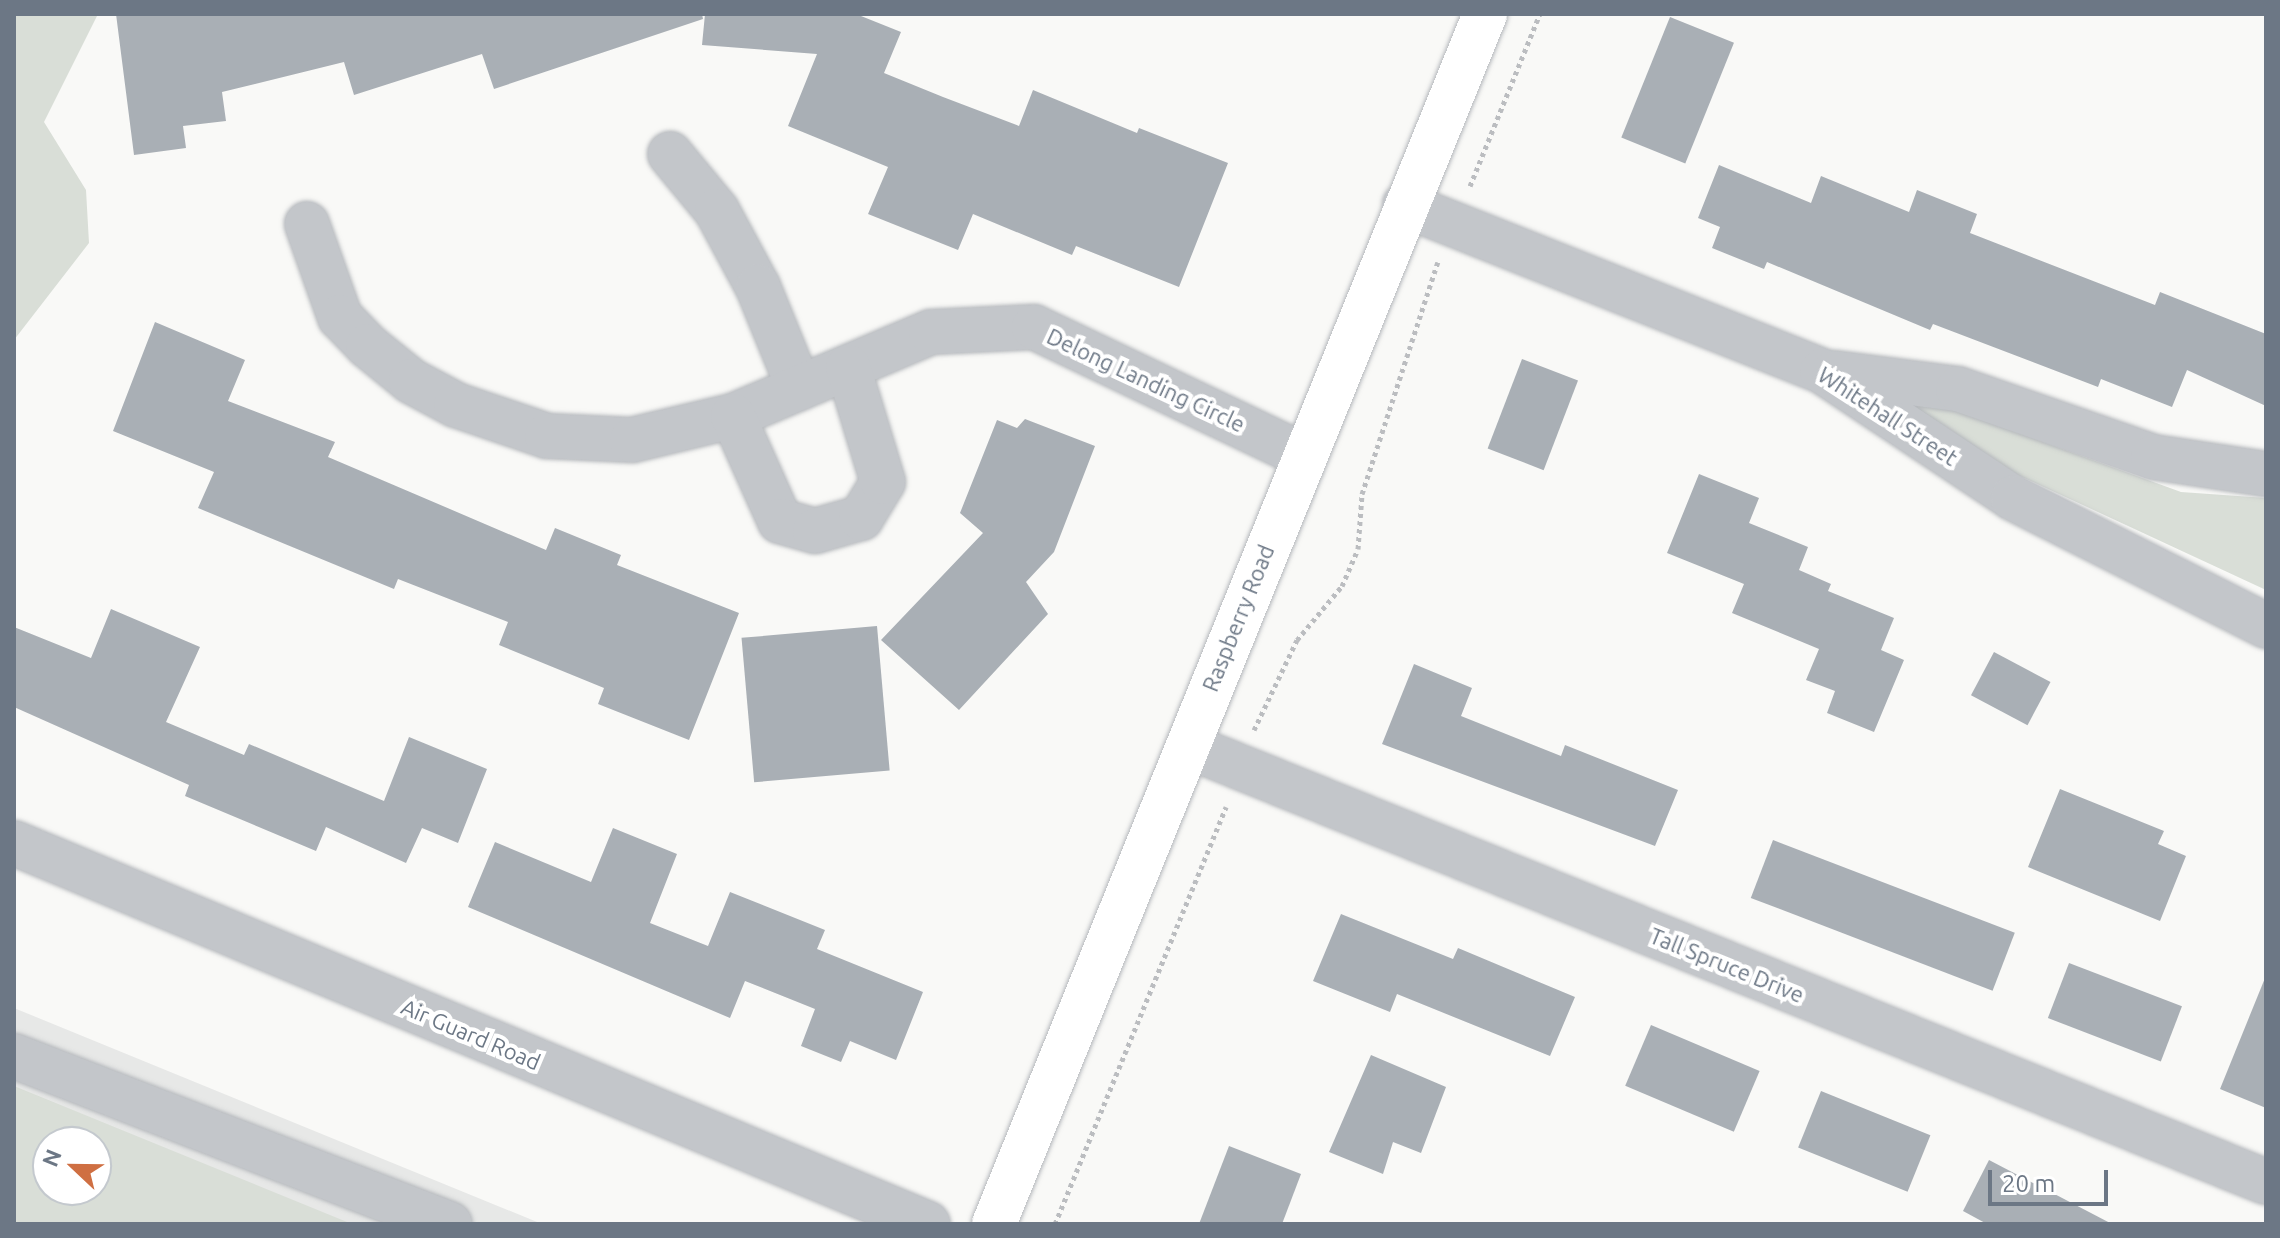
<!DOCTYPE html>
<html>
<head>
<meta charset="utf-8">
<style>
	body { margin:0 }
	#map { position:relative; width:2280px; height:1238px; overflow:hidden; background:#f9f9f7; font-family:Ubuntu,sans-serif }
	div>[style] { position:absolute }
	.built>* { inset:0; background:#e7e8e7 }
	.green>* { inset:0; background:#d9ded7 }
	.building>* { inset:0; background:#a9afb5; transform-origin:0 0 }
	.path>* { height:5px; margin-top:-2.5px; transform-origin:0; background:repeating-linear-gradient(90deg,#bbbdc0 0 4px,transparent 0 8px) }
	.roads { filter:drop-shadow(0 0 2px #b5b8bc) drop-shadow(0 0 2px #b5b8bc) }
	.minor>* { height:44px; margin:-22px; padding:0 22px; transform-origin:22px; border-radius:22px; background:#c3c6ca }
	.major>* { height:44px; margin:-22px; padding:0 22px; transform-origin:22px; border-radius:22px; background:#fff }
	span { translate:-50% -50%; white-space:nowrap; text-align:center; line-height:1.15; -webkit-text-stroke:8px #fff; paint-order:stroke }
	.street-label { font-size:22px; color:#6c7785 }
	.frame { position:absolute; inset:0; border:16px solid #6c7785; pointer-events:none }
	.north { position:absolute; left:32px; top:1126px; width:80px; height:80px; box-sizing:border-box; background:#fff; border:2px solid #c4c9ce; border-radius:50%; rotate:292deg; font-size:22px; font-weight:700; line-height:32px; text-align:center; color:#6c7785 }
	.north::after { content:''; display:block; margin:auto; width:28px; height:36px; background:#cf6f42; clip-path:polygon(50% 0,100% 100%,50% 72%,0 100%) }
	.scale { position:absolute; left:1988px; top:1170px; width:120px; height:36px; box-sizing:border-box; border:4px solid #6c7785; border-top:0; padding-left:10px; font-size:24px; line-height:28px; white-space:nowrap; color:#6c7785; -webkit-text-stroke:6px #fff; paint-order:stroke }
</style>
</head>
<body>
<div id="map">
	<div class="built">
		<i style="clip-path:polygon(evenodd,14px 1008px,542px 1224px,14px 1224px,14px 1008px,48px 1142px,96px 1142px,96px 1190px,48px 1190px,48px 1142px)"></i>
	</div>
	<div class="green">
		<i style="clip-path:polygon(14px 14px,98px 14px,44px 122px,86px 190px,89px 243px,14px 340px)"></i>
		<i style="clip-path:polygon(1899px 390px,2181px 492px,2266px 498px,2266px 590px,1906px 423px)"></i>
		<i style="clip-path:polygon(evenodd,14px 1086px,352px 1224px,14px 1224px,14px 1086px,48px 1142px,96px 1142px,96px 1190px,48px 1190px,48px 1142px)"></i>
	</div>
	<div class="building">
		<i style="clip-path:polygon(116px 14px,702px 14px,703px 19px,494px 89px,482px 54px,354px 95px,344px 62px,222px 92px,226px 121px,183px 126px,186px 148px,134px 155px)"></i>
		<i style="clip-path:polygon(705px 14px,856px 14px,901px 32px,884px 73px,943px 97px,1019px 126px,1033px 90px,1137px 133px,1139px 128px,1228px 163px,1179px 287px,1076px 246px,1072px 255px,973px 214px,958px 250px,868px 214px,888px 167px,788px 126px,817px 54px,702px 45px)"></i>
		<i style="left:1670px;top:17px;width:69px;height:130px;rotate:22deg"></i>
		<i style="clip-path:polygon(1719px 165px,1811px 203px,1821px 176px,1909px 212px,1917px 190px,1977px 214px,1970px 233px,2155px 305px,2160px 292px,2266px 334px,2266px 406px,2187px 370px,2172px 407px,2101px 379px,2098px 387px,1933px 324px,1930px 330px,1767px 262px,1764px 269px,1712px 248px,1720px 227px,1698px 218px)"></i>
		<i style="clip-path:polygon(155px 322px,245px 360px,228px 401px,335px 442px,328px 457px,546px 550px,555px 528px,621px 555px,617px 565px,739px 613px,689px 740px,598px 704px,604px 688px,499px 645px,508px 622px,398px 579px,394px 589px,198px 508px,214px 472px,113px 431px)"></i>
		<i style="left:1522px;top:359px;width:60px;height:96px;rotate:21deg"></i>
		<i style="clip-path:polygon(1025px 419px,1095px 446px,1054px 552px,1026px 582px,1048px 614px,959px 710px,881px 640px,983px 533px,960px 513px,997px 420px,1017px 428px)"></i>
		<i style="clip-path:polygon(1699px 474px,1759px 498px,1749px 523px,1808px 547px,1799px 570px,1831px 584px,1828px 591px,1894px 618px,1881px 650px,1904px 660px,1874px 732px,1827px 713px,1835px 691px,1806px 680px,1819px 649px,1732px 613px,1744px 584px,1667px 553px)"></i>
		<i style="clip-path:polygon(111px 609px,200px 647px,166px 722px,244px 755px,249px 744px,384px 801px,409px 737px,487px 769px,458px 843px,422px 828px,406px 863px,326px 827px,316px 851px,185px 796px,189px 785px,14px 707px,14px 627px,91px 658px)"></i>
		<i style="left:877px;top:626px;width:145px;height:136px;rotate:85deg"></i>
		<i style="left:1994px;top:652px;width:64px;height:49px;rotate:28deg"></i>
		<i style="clip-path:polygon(1414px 664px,1472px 688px,1461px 716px,1561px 756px,1565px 745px,1678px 790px,1655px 846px,1382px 744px)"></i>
		<i style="clip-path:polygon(2060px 789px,2164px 831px,2158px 844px,2186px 856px,2160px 921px,2028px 867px)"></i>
		<i style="clip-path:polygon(613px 828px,677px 854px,650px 923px,708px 946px,730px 892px,825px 930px,817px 949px,923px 992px,896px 1060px,850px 1041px,841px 1062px,801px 1046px,815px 1009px,745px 981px,730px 1018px,468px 907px,495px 842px,591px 882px)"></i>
		<i style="left:1773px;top:840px;width:259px;height:62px;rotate:21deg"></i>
		<i style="clip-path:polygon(1341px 914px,1453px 959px,1458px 948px,1575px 997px,1550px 1056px,1397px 994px,1390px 1012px,1313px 981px)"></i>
		<i style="left:2069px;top:963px;width:121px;height:59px;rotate:21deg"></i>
		<i style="clip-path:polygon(2265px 978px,2266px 978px,2266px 1108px,2220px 1089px)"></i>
		<i style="left:1651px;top:1025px;width:118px;height:66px;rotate:23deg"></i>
		<i style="clip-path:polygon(1371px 1055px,1446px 1087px,1421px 1153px,1393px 1142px,1383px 1174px,1329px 1152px)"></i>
		<i style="left:1821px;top:1091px;width:118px;height:61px;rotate:22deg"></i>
		<i style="clip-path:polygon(1229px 1146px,1301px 1174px,1282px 1224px,1199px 1224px)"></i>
		<i style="clip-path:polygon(1989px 1160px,2112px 1224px,1987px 1224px,1963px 1211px)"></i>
	</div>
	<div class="path">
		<i style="left:1470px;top:186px;width:186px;rotate:-67.9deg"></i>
		<i style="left:1254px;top:730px;width:100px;rotate:-64.5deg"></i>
		<i style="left:1297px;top:640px;width:70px;rotate:-50.2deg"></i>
		<i style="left:1342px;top:586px;width:40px;rotate:-66.6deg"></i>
		<i style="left:1358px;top:549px;width:55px;rotate:-85.8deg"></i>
		<i style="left:1362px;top:494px;width:244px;rotate:-71.9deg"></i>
		<i style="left:1055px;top:1224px;width:451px;rotate:-67.7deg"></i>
	</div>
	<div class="roads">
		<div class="minor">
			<i style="left:670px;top:154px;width:74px;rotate:50.5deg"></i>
			<i style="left:717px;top:211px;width:86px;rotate:61.7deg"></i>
			<i style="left:758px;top:287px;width:109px;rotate:67.9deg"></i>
			<i style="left:1405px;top:205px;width:449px;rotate:21.7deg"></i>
			<i style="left:1822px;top:371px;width:229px;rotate:33.6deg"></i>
			<i style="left:2013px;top:498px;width:284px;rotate:26.8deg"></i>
			<i style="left:307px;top:224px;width:99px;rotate:70.5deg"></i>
			<i style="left:340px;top:317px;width:40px;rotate:46deg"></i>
			<i style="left:368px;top:346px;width:55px;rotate:39.1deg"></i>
			<i style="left:411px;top:381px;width:51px;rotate:28.1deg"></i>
			<i style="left:456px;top:405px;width:96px;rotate:18.8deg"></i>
			<i style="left:547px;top:436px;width:85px;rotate:2.7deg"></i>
			<i style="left:632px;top:440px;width:104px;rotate:-13.4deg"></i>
			<i style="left:733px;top:416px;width:215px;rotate:-23deg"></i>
			<i style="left:931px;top:332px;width:103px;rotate:-2.8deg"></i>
			<i style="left:1034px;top:327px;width:297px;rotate:25.5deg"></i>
			<i style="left:1834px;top:373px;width:125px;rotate:7.4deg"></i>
			<i style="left:1958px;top:389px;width:207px;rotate:19.2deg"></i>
			<i style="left:2153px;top:457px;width:114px;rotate:8.6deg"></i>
			<i style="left:733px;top:416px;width:115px;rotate:65.9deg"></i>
			<i style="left:780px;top:521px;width:36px;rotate:16deg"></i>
			<i style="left:815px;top:531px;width:48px;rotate:-15.8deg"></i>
			<i style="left:861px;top:518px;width:42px;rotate:-58.6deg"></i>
			<i style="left:883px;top:482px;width:120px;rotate:-106.9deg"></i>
			<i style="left:1188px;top:746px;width:1163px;rotate:22.02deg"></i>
			<i style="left:14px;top:843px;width:990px;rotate:22.63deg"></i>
			<i style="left:14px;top:1056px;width:467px;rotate:21.1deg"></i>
		</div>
		<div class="major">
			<i style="left:994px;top:1224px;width:1306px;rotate:-67.91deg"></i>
		</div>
	</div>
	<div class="street-label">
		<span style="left:1146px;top:380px;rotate:25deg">Delong Landing Circle</span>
		<span style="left:1888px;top:416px;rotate:33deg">Whitehall Street</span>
		<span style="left:1238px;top:618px;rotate:-68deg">Raspberry Road</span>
		<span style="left:1727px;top:965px;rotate:22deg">Tall Spruce Drive</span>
		<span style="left:471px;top:1034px;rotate:23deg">Air Guard Road</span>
	</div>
	<div class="frame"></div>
	<div class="north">N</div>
	<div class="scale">20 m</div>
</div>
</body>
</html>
